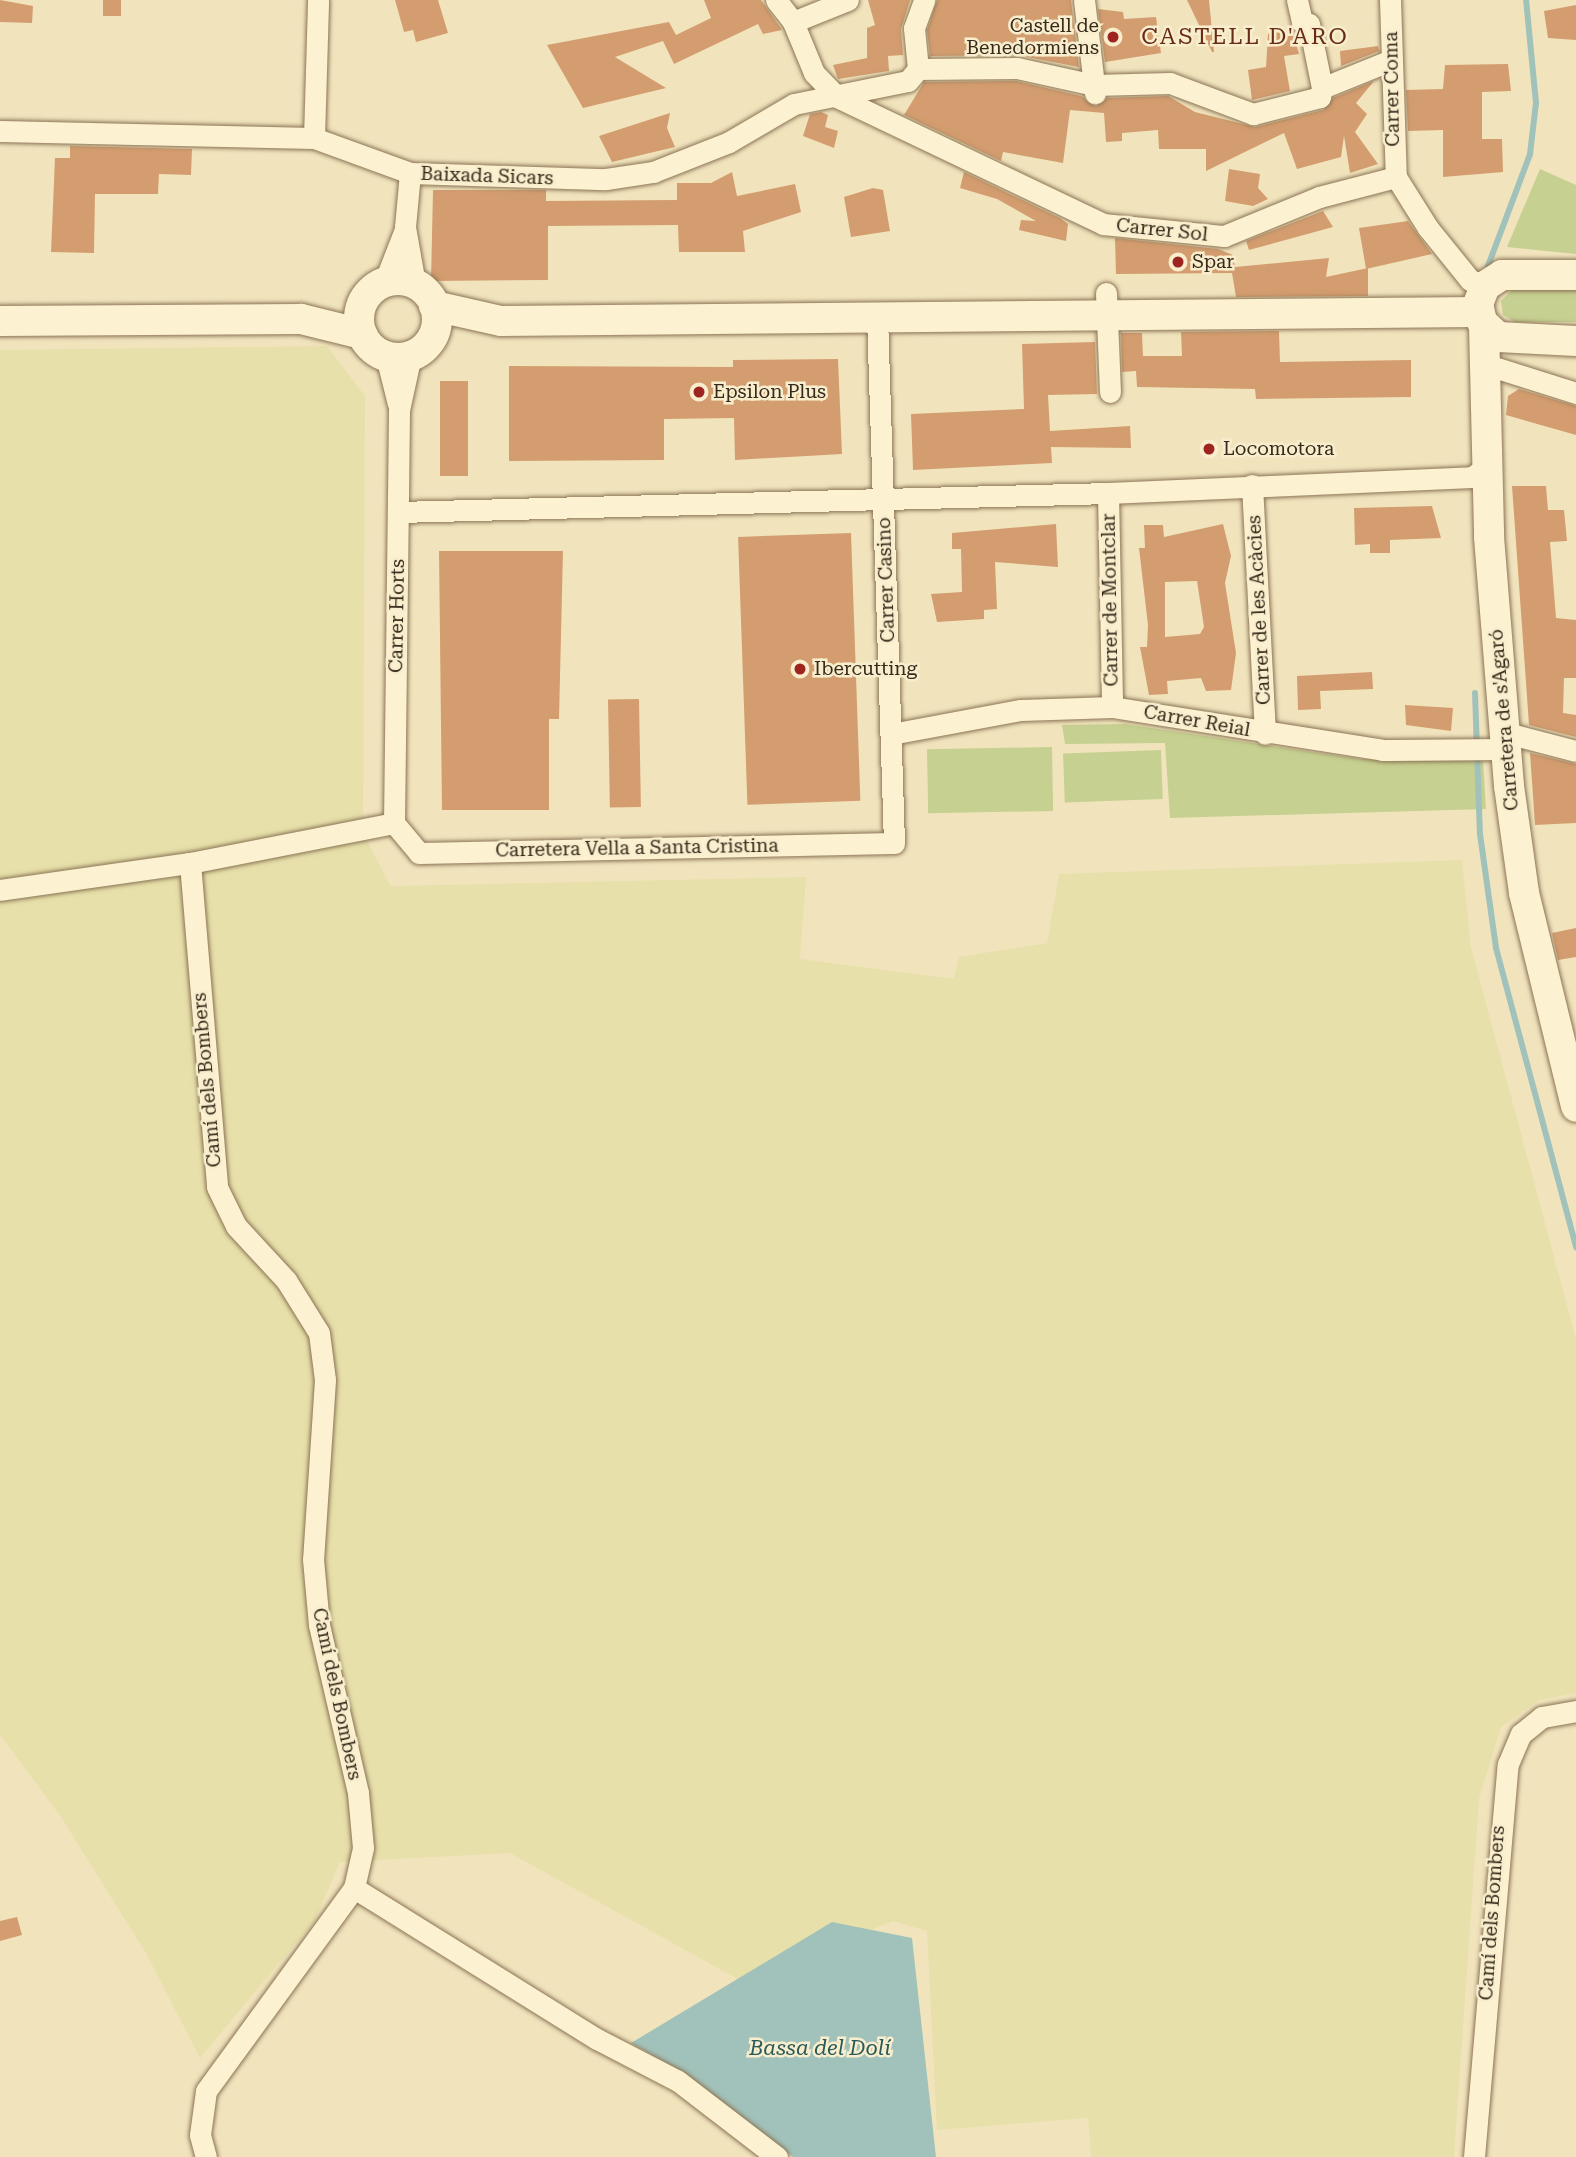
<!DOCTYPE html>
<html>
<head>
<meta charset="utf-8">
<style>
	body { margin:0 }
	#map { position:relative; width:1576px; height:2157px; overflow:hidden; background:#f1e4bd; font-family:"Roboto Serif",serif }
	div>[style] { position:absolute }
	.farmland>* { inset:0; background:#e7e0aa }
	.green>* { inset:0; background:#c6d090; transform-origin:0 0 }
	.water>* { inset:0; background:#a1c2ba }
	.stream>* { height:6px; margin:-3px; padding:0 3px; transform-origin:3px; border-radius:3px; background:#a1c2ba }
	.building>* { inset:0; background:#d39d6f; transform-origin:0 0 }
	.roads { filter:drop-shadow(0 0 2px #8b7455) drop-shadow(0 0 2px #8b7455) }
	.street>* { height:21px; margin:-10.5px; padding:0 10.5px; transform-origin:10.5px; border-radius:10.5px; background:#fcf1d1 }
	.secondary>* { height:30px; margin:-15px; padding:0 15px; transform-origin:15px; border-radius:15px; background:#fcf1d1 }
	.secondary>.ring { margin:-15px; padding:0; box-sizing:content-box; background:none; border:30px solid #fcf1d1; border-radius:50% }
	.dots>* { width:19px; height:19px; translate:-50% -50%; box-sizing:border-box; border:4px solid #f8eecd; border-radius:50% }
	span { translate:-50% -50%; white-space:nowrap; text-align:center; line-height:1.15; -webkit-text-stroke:5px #f8eecd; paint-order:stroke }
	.poi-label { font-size:19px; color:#382a1b }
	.right { translate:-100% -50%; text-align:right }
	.left { translate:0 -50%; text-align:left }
	.street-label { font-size:19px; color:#382a1b }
	.water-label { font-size:21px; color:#295a59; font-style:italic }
	.quarter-label { font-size:23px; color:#692b17; letter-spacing:2px }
</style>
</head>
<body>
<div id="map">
	<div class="farmland">
		<i style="clip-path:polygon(327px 346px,365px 396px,363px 834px,391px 886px,806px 877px,800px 959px,954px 979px,959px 957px,1047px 943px,1059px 874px,1462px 860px,1471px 947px,1576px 1339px,1576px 1693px,1539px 1700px,1501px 1727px,1479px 1799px,1454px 2157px,1091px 2157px,1088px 2118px,937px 2130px,927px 1931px,893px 1921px,743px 1982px,510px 1853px,340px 1862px,315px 1920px,200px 2058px,147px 1955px,61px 1817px,0 1735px,0 350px)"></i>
	</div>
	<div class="green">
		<i style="clip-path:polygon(1540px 169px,1576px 185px,1576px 254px,1507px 247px)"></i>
		<i style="clip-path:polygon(1576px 283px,1576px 322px,1515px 322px,1503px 315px,1501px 301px,1517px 285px)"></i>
		<i style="clip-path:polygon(1125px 724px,1359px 759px,1483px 761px,1486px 809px,1170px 818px,1165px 743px,1065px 744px,1062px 725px)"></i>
		<i style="left:1052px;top:747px;width:64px;height:125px;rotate:89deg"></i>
		<i style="left:1161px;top:750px;width:49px;height:98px;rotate:88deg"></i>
	</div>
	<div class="water">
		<i style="clip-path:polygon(832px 1922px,912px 1938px,936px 2157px,793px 2157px,687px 2075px,631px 2043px)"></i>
	</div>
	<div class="stream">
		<i style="left:1488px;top:266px;width:120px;rotate:-69.4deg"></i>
		<i style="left:1530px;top:154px;width:51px;rotate:-83.3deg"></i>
		<i style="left:1536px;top:103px;width:103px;rotate:-95.5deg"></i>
		<i style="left:1475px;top:693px;width:141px;rotate:88deg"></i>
		<i style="left:1480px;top:834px;width:115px;rotate:82deg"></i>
		<i style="left:1496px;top:948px;width:310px;rotate:75deg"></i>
	</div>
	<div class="building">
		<i style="clip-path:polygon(0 0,33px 6px,32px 23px,0 22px)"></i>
		<i style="left:103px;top:0;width:18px;height:16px"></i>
		<i style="clip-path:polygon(395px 0,438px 0,448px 33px,416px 42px,413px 30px,404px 32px)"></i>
		<i style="clip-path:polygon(704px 0,761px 0,782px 30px,763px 34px,758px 24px,674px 64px,663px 41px,615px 57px,666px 88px,583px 108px,547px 45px,669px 22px,676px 35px,711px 18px)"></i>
		<i style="clip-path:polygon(868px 0,910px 0,901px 29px,903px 55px,888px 56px,889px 71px,838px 79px,833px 65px,867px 58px,867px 28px,875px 25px)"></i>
		<i style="clip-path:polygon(937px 0,1071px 0,1079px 67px,1017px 55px,930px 56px,927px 30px)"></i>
		<i style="clip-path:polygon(1187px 0,1209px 0,1214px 52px,1212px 52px)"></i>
		<i style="clip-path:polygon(1576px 5px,1576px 40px,1548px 38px,1544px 11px)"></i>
		<i style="clip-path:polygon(1098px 9px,1123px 12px,1124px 19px,1156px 17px,1161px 53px,1105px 62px)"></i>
		<i style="clip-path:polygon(1292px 30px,1299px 54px,1284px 56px,1290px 91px,1252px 100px,1248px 70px,1266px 67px,1268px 34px)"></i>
		<i style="clip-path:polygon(1378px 46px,1379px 51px,1341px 66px,1340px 51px)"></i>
		<i style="clip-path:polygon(1508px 64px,1511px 91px,1482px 92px,1482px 139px,1502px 139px,1503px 172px,1443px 177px,1443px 130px,1408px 131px,1406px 90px,1443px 89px,1445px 65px)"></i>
		<i style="clip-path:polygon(1016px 81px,1081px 96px,1096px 106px,1107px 98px,1168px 96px,1195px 112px,1255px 127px,1323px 110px,1333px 98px,1374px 81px,1356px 103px,1367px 114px,1355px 132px,1378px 164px,1350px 173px,1344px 136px,1341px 157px,1297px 169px,1284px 133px,1206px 171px,1206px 149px,1159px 149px,1158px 130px,1122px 133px,1122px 141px,1106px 142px,1104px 113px,1070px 110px,1063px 163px,1003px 152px,1001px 161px,904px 115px,924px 82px)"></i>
		<i style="clip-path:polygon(821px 112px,828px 115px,825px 127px,838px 131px,834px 148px,803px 136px,810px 114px)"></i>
		<i style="clip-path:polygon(670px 113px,667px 128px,675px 147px,612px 162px,599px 136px)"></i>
		<i style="clip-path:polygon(70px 146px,192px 149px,191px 175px,159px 174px,158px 194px,95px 194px,94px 253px,51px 252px,55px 158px,70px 158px)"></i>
		<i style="clip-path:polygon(1229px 169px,1260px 174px,1258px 188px,1268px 199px,1253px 206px,1225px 201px)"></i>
		<i style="clip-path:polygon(732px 172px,737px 196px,795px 184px,801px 212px,743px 231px,745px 252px,679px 252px,678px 225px,548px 226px,548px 280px,431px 281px,433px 190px,546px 190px,546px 201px,677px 200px,677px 183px,711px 183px)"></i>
		<i style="clip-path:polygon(964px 172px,1060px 218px,1068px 224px,1066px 241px,1019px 230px,1021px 220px,1036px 221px,997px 199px,960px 188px)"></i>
		<i style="clip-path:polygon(873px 188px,883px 190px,890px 231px,851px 237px,844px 197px)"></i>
		<i style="clip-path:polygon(1323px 211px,1333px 227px,1249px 250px,1246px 241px)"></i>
		<i style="clip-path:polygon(1408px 221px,1432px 254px,1366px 269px,1359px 228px)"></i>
		<i style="clip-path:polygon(1115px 238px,1218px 249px,1233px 255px,1235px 267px,1329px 258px,1326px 277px,1368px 268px,1368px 296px,1236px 297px,1232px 273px,1116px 274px)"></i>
		<i style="clip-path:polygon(1279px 331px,1280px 362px,1411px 360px,1411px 397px,1256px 399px,1255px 389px,1137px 387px,1136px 371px,1122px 372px,1121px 333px,1142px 333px,1143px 356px,1182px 356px,1181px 332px)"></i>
		<i style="clip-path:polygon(1095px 342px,1097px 394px,1048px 395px,1050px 431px,1130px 426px,1131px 448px,1051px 447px,1052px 463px,913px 470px,911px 414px,1024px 409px,1022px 344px)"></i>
		<i style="clip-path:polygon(838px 359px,842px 454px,735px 460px,734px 418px,664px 419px,664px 460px,509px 461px,509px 366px,733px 367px,733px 360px)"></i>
		<i style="left:440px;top:381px;width:28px;height:95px"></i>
		<i style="clip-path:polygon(1519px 389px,1576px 406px,1576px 435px,1506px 415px,1508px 396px)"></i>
		<i style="clip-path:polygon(1512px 486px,1546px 486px,1548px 510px,1564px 510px,1567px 541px,1550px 542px,1556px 618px,1576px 620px,1576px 678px,1564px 678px,1563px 713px,1576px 715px,1576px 737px,1529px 725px)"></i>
		<i style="clip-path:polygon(1432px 506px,1441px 538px,1390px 540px,1390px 553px,1370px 553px,1370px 544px,1355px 545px,1354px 508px)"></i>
		<i style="clip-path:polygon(1056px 524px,1058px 567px,995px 562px,997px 609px,984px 610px,984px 619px,937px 622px,931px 594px,962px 592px,961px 549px,952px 549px,952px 533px)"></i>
		<i style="clip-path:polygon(evenodd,1223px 524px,1231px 556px,1225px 583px,1236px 653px,1231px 690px,1206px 691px,1201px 678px,1167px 681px,1168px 694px,1149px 695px,1140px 647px,1147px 647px,1148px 625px,1139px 548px,1145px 548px,1144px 525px,1163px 525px,1164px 537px,1223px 524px,1197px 581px,1204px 627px,1200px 634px,1165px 637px,1165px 582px,1197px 581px)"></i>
		<i style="left:851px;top:533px;width:268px;height:113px;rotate:88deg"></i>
		<i style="clip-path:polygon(439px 551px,563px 551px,559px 719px,549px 719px,549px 810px,442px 810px)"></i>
		<i style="clip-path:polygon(1372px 672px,1373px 689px,1320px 691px,1321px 709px,1298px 710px,1297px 676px)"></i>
		<i style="left:639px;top:699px;width:108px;height:31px;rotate:89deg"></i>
		<i style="clip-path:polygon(1405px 705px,1453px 708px,1451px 731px,1406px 725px)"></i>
		<i style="clip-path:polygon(1530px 753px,1576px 764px,1576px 823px,1535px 825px)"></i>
		<i style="clip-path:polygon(1576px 928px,1576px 957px,1558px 960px,1552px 933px)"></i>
		<i style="clip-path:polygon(17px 1917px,22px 1935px,0 1941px,0 1921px)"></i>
	</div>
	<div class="roads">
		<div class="street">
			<i style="left:776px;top:0;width:28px;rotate:52deg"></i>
			<i style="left:793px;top:22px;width:55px;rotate:67.6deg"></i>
			<i style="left:814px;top:73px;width:33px;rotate:46deg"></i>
			<i style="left:837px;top:97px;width:295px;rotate:25.5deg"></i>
			<i style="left:1103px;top:224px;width:122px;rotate:5.7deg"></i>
			<i style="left:1224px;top:236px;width:103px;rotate:-22.3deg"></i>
			<i style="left:1319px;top:197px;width:80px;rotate:-14.6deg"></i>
			<i style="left:1084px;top:0;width:94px;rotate:83.3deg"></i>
			<i style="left:1297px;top:0;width:23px;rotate:77deg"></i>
			<i style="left:1302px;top:22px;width:7px;rotate:16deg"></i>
			<i style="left:1309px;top:24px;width:65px;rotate:78.5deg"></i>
			<i style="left:1390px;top:0;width:177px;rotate:88.1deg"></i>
			<i style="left:1396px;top:177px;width:60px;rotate:57.9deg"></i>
			<i style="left:1428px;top:228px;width:67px;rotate:51.1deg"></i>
			<i style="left:1470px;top:280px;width:16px;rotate:22deg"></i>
			<i style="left:793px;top:22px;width:59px;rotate:-21.8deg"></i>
			<i style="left:918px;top:69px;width:41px;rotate:-95.6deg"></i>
			<i style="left:914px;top:28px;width:30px;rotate:-70deg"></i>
			<i style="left:0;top:131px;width:314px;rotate:1.3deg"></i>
			<i style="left:314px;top:138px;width:102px;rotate:20deg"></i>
			<i style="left:410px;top:173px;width:196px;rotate:1.8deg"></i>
			<i style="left:606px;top:179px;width:48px;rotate:-8.5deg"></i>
			<i style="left:653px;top:172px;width:82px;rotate:-21.5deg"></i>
			<i style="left:729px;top:142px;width:75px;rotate:-30.3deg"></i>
			<i style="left:794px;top:104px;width:116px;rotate:-11.4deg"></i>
			<i style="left:908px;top:81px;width:16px;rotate:-50deg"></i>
			<i style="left:918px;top:69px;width:99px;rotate:-0.6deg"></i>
			<i style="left:1017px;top:68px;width:79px;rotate:12.4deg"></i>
			<i style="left:1094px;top:85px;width:76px;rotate:-1.5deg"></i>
			<i style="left:1170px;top:83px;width:89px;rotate:20.5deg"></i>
			<i style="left:1253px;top:114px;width:69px;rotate:-14.2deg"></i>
			<i style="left:1320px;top:97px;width:9px;rotate:-77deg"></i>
			<i style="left:1322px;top:88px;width:74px;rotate:-22.1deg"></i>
			<i style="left:314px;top:138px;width:138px;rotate:-88.3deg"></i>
			<i style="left:410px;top:173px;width:54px;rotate:95.3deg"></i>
			<i style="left:405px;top:227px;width:58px;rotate:80deg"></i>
			<i style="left:384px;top:283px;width:58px;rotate:-68.7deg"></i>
			<i style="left:1106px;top:293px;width:99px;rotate:87.7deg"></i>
			<i style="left:386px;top:356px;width:49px;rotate:76deg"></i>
			<i style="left:1497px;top:368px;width:83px;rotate:17.6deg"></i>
			<i style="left:1252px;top:485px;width:249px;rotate:87deg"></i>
			<i style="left:1108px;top:493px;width:214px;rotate:88.9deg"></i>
			<i style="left:398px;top:512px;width:710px;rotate:-1.53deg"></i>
			<i style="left:1108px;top:493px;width:364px;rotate:-2.5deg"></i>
			<i style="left:1472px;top:477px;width:21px;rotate:-35deg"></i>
			<i style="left:1503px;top:732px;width:75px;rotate:14.6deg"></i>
			<i style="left:891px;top:734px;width:132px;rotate:-10.5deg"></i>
			<i style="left:1021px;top:710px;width:91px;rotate:-1.9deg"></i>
			<i style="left:1112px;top:707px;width:273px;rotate:9deg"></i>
			<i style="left:1382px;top:750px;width:123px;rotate:-0.5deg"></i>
			<i style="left:394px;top:823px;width:39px;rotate:50deg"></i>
			<i style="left:419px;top:853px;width:475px;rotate:-1.2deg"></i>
			<i style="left:894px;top:843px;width:525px;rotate:-91.85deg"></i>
			<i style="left:394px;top:823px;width:413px;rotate:-89.3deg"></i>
			<i style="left:399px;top:410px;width:56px;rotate:-77.7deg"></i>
			<i style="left:190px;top:863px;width:325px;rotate:85.2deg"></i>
			<i style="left:217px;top:1187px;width:43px;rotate:64deg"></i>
			<i style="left:236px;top:1226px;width:74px;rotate:47.2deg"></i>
			<i style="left:286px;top:1280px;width:62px;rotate:58.1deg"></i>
			<i style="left:319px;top:1333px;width:47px;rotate:82.7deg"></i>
			<i style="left:325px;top:1380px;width:179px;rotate:93.8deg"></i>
			<i style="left:313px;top:1559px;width:66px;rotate:84.8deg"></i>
			<i style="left:319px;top:1625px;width:172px;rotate:76.9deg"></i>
			<i style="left:358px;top:1793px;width:55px;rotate:84.8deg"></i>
			<i style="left:363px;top:1848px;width:41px;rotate:102.7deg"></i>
			<i style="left:354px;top:1888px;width:251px;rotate:126.1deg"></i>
			<i style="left:206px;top:2091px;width:44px;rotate:97.8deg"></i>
			<i style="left:200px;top:2135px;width:23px;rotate:75deg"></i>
			<i style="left:0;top:890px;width:192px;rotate:-8.1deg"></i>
			<i style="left:190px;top:863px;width:208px;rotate:-11.1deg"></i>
			<i style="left:354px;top:1888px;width:286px;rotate:31.9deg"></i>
			<i style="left:597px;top:2039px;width:91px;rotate:27.4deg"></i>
			<i style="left:678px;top:2081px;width:125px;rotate:37.5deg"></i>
			<i style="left:1474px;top:2157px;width:394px;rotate:-85.1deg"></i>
			<i style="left:1508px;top:1764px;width:33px;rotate:-67deg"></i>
			<i style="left:1521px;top:1734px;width:27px;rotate:-39deg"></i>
			<i style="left:1542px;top:1717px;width:35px;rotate:-10deg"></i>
		</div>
		<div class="secondary">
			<i style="left:1576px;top:275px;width:74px;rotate:180deg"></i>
			<i style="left:1502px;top:275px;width:20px;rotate:147deg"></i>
			<i style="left:1485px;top:286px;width:19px;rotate:111deg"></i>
			<i style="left:1478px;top:304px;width:18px;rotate:77deg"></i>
			<i style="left:1482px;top:322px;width:22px;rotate:43deg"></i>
			<i style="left:1498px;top:337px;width:78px;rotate:2.9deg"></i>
			<i class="ring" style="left:359px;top:280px;width:48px;height:48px"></i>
			<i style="left:434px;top:306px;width:69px;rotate:12.6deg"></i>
			<i style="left:501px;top:321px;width:978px;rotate:-0.53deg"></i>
			<i style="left:0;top:321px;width:301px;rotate:-0.4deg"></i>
			<i style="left:301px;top:319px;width:63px;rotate:13.8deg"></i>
			<i style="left:1484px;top:326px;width:211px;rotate:88.6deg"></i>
			<i style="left:1489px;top:537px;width:250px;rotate:85.4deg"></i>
			<i style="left:1509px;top:786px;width:108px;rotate:82deg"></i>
			<i style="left:1524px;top:893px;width:220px;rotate:76.3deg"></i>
		</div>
	</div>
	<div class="dots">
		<i style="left:1113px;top:37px;background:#9e2420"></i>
		<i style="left:1178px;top:262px;background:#9e2420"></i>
		<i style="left:699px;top:392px;background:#9e2420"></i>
		<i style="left:1209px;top:449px;background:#9e2420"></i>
		<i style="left:800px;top:669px;background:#9e2420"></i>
	</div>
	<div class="poi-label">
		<span class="right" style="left:1099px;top:37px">Castell de<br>Benedormiens</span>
		<span class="left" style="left:1192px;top:262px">Spar</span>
		<span class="left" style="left:713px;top:392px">Epsilon Plus</span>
		<span class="left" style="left:1223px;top:449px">Locomotora</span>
		<span class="left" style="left:814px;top:669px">Ibercutting</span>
	</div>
	<div class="street-label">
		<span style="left:1392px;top:89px;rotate:-91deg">Carrer Coma</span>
		<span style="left:487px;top:176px;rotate:2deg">Baixada Sicars</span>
		<span style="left:1162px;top:230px;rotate:6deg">Carrer Sol</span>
		<span style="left:886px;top:580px;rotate:-92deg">Carrer Casino</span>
		<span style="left:1110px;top:600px;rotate:-91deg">Carrer de Montclar</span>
		<span style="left:1259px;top:610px;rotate:-93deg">Carrer de les Acàcies</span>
		<span style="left:397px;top:616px;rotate:-89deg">Carrer Horts</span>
		<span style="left:1504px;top:720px;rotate:-95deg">Carretera de s'Agaró</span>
		<span style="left:1197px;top:721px;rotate:10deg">Carrer Reial</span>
		<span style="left:637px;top:848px;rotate:-1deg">Carretera Vella a Santa Cristina</span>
		<span style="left:207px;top:1080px;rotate:-95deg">Camí dels Bombers</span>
		<span style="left:337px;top:1694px;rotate:78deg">Camí dels Bombers</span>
		<span style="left:1492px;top:1913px;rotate:-86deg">Camí dels Bombers</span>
	</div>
	<div class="water-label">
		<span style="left:820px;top:2048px">Bassa del Dolí</span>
	</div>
	<div class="quarter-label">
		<span style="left:1245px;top:37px">CASTELL D'ARO</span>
	</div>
</div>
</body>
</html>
